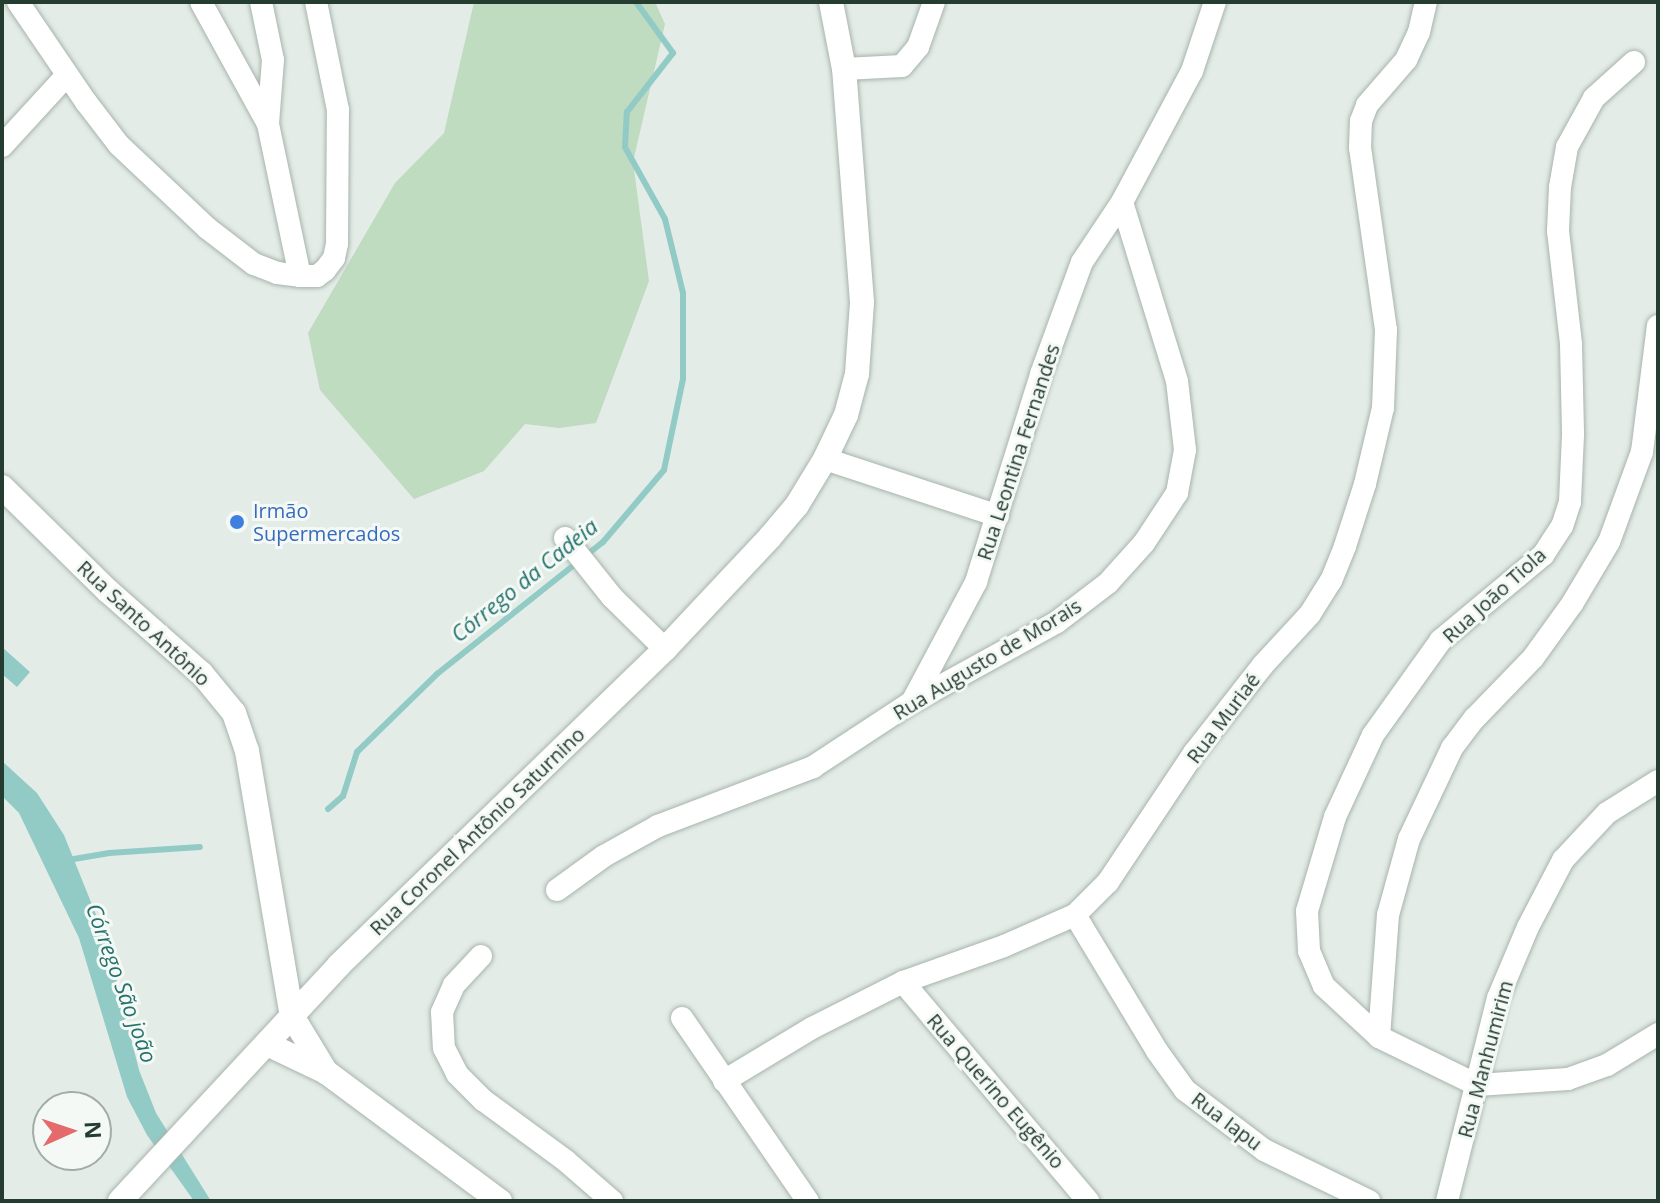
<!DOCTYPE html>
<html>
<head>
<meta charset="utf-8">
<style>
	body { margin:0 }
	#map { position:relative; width:1660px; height:1203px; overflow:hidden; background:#e4ece7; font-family:"Open Sans",sans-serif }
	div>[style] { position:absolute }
	.green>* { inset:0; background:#bfdbc0 }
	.water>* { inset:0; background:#92cbc6 }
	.stream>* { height:6px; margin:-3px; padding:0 3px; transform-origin:3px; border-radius:3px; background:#92cbc6 }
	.roads { filter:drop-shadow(0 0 2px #a7b4ac) drop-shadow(0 0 2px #a7b4ac) }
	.street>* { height:22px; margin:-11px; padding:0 11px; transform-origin:11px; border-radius:11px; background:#fff }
	.secondary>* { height:24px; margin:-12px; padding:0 12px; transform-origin:12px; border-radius:12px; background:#fff }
	.dots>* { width:22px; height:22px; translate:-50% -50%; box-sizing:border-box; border:4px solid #f4f9f6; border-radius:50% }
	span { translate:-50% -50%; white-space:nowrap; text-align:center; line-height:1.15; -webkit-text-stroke:6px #f4f9f6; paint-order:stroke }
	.street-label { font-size:20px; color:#253c30 }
	.shop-label { font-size:20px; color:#366cbe }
	.left { translate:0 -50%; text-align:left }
	.water-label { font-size:22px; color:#25726c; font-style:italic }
	.frame { position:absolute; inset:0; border:4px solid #253c30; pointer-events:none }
	.north { position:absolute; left:32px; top:1091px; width:80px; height:80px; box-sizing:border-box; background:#f4f9f6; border:2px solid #a1ada7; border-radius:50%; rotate:87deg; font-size:22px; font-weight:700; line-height:32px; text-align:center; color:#253c30 }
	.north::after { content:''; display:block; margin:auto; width:28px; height:36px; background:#e46a6b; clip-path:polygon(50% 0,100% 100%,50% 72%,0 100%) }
</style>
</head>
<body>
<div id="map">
	<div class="green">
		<i style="clip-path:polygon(474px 2px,655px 2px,665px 24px,633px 162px,649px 281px,596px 423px,559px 428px,525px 424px,484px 471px,414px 499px,320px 390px,308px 333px,395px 183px,444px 133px)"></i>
	</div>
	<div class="water">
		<i style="clip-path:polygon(2px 647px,30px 672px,17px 687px,2px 674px)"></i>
		<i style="clip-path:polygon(2px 761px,37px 793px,64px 835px,107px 942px,139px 1070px,156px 1113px,211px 1201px,194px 1201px,147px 1135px,127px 1097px,79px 938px,19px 813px,2px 796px)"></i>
	</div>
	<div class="stream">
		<i style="left:328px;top:809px;width:20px;rotate:-41deg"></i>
		<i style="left:343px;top:796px;width:46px;rotate:-72.3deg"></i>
		<i style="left:357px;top:752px;width:112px;rotate:-44.3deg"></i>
		<i style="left:437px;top:674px;width:212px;rotate:-38.5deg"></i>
		<i style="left:603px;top:542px;width:94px;rotate:-49.7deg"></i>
		<i style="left:664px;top:470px;width:93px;rotate:-78.2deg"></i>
		<i style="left:683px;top:379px;width:86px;rotate:-90deg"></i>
		<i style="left:683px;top:293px;width:76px;rotate:-103.7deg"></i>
		<i style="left:665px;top:219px;width:82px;rotate:-119.1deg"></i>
		<i style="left:625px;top:147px;width:35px;rotate:-87deg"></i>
		<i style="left:627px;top:112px;width:75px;rotate:-52.1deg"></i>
		<i style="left:673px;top:53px;width:63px;rotate:-126deg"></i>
		<i style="left:68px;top:860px;width:42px;rotate:-9.7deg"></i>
		<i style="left:109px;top:853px;width:91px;rotate:-3.8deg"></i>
	</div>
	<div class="roads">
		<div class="street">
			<i style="left:18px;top:2px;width:121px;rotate:55.8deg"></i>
			<i style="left:86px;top:102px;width:54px;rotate:52.5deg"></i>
			<i style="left:119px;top:145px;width:121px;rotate:43.3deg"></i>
			<i style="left:207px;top:228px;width:59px;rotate:37.5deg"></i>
			<i style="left:254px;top:264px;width:25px;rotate:21deg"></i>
			<i style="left:277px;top:273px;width:23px;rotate:7deg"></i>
			<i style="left:300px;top:276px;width:155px;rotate:-101.9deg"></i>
			<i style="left:268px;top:124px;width:139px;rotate:-118.8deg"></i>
			<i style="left:261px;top:2px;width:59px;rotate:78.3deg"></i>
			<i style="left:273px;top:60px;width:63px;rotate:94.5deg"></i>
			<i style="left:1634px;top:62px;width:54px;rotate:138deg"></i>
			<i style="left:1594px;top:98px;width:56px;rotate:118.9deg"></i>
			<i style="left:1567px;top:147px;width:41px;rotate:99.9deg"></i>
			<i style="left:1560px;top:187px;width:44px;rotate:92.6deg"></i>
			<i style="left:1558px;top:231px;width:114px;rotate:83.4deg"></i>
			<i style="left:1571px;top:344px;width:91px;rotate:88.7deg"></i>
			<i style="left:1573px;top:435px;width:67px;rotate:92.6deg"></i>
			<i style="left:1570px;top:502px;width:25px;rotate:108deg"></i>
			<i style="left:1562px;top:526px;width:35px;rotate:123deg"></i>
			<i style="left:1543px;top:555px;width:133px;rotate:140.2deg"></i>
			<i style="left:1441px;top:640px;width:117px;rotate:125.6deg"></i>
			<i style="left:1373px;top:735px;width:90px;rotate:114.9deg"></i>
			<i style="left:1335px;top:817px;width:98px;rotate:106.6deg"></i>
			<i style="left:1307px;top:911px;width:40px;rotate:87.1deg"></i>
			<i style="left:1309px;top:951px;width:38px;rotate:67deg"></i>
			<i style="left:1324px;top:986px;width:75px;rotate:42.8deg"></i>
			<i style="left:1379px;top:1037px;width:109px;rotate:26.1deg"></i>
			<i style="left:1477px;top:1085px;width:91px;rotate:-3.8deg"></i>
			<i style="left:1568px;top:1079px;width:41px;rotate:-19.7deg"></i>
			<i style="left:1607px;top:1065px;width:60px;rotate:-31.3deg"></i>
			<i style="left:844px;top:69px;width:58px;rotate:-3deg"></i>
			<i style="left:902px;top:66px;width:25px;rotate:-50deg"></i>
			<i style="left:918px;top:47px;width:48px;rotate:-70.4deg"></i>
			<i style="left:2px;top:146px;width:96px;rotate:-47.5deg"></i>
			<i style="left:300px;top:276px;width:17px"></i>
			<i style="left:317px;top:276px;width:10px;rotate:-37deg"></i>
			<i style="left:325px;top:270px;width:15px;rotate:-53deg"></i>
			<i style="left:334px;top:258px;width:14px;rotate:-78deg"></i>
			<i style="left:337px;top:244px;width:134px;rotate:-89.6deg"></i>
			<i style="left:338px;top:110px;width:110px;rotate:-101.5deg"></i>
			<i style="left:825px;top:459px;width:182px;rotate:18.2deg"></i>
			<i style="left:565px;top:538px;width:75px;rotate:51.5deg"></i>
			<i style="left:612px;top:597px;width:74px;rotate:44.5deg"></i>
			<i style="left:912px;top:702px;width:136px;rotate:-61.9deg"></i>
			<i style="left:976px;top:582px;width:218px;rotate:-72.6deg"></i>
			<i style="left:1041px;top:374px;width:119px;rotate:-69.9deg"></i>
			<i style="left:1082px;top:262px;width:72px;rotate:-56.3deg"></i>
			<i style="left:557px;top:890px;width:58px;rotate:-35.9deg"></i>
			<i style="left:604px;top:856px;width:62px;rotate:-29.1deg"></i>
			<i style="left:658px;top:826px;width:166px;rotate:-20.8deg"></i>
			<i style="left:813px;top:767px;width:118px;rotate:-33.3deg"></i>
			<i style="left:912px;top:702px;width:166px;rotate:-28.9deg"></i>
			<i style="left:1057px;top:622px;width:64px;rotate:-37.4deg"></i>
			<i style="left:1108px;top:583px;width:54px;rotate:-48deg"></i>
			<i style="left:1144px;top:543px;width:60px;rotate:-56.6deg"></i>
			<i style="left:1177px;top:493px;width:44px;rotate:-79.5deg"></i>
			<i style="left:1185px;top:450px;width:69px;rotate:-96.6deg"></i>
			<i style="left:1177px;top:381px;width:187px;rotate:-107.1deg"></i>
			<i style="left:1122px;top:202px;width:149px;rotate:-61.9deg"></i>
			<i style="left:1192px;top:71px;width:73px;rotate:-71.6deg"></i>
			<i style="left:1075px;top:915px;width:159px;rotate:58.9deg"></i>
			<i style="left:1157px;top:1051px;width:48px;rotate:54.3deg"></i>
			<i style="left:1185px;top:1090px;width:99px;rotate:37.2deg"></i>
			<i style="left:1264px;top:1150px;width:117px;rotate:25.9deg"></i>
			<i style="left:481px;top:956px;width:40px;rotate:133deg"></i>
			<i style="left:454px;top:985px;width:30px;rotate:114deg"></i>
			<i style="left:442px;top:1012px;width:36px;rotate:87deg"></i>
			<i style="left:444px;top:1048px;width:29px;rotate:63deg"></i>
			<i style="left:457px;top:1074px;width:37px;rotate:45deg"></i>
			<i style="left:483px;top:1100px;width:103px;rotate:36.3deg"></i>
			<i style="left:566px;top:1161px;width:61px;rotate:41deg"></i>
			<i style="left:903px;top:982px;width:287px;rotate:49.8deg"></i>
			<i style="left:682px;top:1018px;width:222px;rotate:55.5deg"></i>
			<i style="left:1379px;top:1037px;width:122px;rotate:-85.8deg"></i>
			<i style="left:1388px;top:915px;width:79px;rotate:-74.6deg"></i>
			<i style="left:1409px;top:839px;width:101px;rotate:-64.7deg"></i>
			<i style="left:1452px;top:748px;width:38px;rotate:-53deg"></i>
			<i style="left:1475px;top:718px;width:83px;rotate:-46deg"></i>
			<i style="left:1533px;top:658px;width:67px;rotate:-54.2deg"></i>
			<i style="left:1572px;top:604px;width:72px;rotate:-59.2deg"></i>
			<i style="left:1609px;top:542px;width:96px;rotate:-69.9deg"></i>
			<i style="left:1642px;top:452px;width:127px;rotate:-82.8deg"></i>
			<i style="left:724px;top:1081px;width:103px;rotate:-31.1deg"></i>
			<i style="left:812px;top:1028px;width:102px;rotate:-26.8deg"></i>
			<i style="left:903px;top:982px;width:107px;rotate:-19.6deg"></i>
			<i style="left:1004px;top:946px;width:77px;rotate:-23.6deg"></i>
			<i style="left:1075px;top:915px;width:47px;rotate:-45deg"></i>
			<i style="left:1108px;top:882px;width:155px;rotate:-56.3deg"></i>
			<i style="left:1194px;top:753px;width:112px;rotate:-51.9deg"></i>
			<i style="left:1263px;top:665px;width:69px;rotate:-47.3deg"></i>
			<i style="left:1310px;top:614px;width:39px;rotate:-58deg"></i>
			<i style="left:1331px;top:581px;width:38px;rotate:-68deg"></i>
			<i style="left:1345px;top:546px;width:65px;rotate:-72.1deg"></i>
			<i style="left:1365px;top:484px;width:78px;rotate:-76.7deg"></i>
			<i style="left:1383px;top:408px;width:78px;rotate:-87.8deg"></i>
			<i style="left:1386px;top:330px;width:184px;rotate:-98.1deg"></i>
			<i style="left:1360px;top:148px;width:27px;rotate:-88deg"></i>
			<i style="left:1361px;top:121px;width:17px;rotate:-69deg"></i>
			<i style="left:1367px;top:105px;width:60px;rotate:-49.1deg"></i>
			<i style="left:1406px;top:60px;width:31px;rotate:-65deg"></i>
			<i style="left:1419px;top:32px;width:31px;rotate:-77deg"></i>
			<i style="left:1447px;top:1201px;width:209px;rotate:-75.9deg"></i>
			<i style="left:1498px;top:998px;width:77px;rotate:-67.1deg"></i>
			<i style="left:1528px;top:927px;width:76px;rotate:-62.4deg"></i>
			<i style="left:1563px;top:860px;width:64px;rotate:-46.9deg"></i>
			<i style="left:1607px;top:813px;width:60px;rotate:-32.1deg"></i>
		</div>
		<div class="secondary">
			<i style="left:2px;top:487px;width:148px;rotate:44.5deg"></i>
			<i style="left:108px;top:591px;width:125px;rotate:41.4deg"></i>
			<i style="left:202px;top:674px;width:50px;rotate:50.6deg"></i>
			<i style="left:234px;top:713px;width:40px;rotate:71.1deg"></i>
			<i style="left:247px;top:751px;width:269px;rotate:80.4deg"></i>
			<i style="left:292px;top:1016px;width:66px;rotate:58.7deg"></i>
			<i style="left:267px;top:1044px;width:65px;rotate:25.4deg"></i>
			<i style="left:326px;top:1072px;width:217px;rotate:36.6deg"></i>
			<i style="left:120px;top:1201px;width:322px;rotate:-47.1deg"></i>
			<i style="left:339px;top:965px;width:454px;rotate:-44.1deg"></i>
			<i style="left:665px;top:649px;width:154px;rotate:-46.8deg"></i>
			<i style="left:770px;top:537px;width:42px;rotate:-49.8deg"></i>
			<i style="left:797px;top:505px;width:54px;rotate:-58.7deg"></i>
			<i style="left:825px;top:459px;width:49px;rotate:-64.5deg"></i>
			<i style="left:846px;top:415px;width:42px;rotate:-75deg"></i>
			<i style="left:857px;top:374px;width:72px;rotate:-86deg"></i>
			<i style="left:862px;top:302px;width:234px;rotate:-94.4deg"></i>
			<i style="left:844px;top:69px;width:68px;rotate:-101deg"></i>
		</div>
	</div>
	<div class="dots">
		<i style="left:237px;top:522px;background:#3f7fe0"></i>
	</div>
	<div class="street-label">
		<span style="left:1018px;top:452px;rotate:-72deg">Rua Leontina Fernandes</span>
		<span style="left:1494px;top:595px;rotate:-42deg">Rua João Tiola</span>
		<span style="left:144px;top:623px;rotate:43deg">Rua Santo Antônio</span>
		<span style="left:987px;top:659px;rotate:-31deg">Rua Augusto de Morais</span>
		<span style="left:1223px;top:718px;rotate:-53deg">Rua Muriaé</span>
		<span style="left:477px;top:831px;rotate:-44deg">Rua Coronel Antônio Saturnino</span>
		<span style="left:1485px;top:1059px;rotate:-75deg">Rua Manhumirim</span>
		<span style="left:996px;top:1091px;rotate:49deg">Rua Querino Eugênio</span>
		<span style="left:1227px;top:1121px;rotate:37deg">Rua Iapu</span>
	</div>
	<div class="shop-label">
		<span class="left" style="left:253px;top:522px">Irmão<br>Supermercados</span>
	</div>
	<div class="water-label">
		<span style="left:524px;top:580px;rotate:-39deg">Córrego da Cadeia</span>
		<span style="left:122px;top:983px;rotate:70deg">Córrego São joão</span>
	</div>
	<div class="frame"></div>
	<div class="north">N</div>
</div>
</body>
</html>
